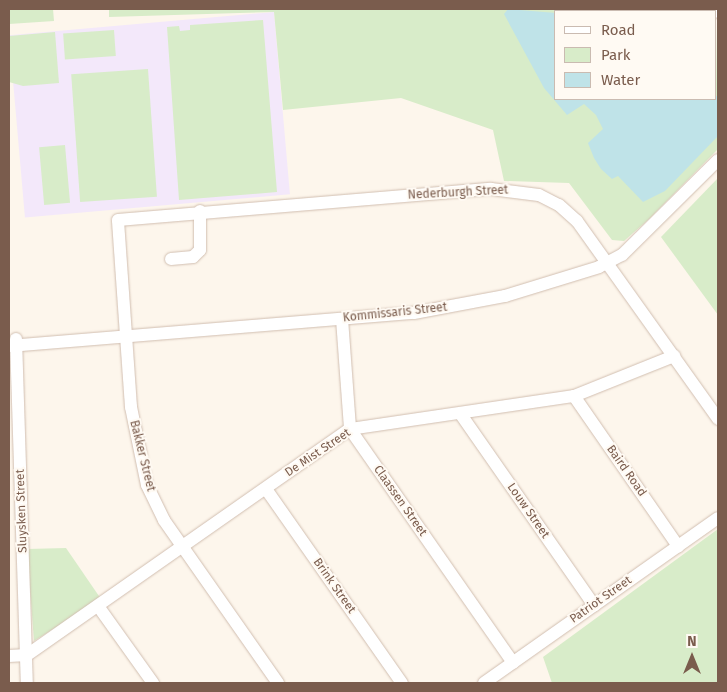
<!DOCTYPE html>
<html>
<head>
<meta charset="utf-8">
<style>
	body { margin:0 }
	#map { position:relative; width:727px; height:692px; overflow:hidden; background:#fdf6ec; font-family:"Fira Sans",sans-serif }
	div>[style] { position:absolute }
	.residential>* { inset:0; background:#f5e8da }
	.education>* { inset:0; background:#f3e8fa; transform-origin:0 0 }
	.green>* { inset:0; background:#d8ecc9; transform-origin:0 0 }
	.water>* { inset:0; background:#bfe3e8 }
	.roads { filter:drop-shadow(0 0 1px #d1beb0) drop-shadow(0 0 1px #d1beb0) }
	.minor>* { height:12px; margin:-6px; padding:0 6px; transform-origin:6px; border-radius:6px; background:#fff }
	span { translate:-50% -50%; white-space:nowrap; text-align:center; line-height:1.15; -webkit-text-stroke:4px #fffaf3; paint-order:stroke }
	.street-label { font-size:12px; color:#7a5c4d }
	.frame { position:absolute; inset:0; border:10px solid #7a5c4d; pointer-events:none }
	.legend { position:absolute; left:554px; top:10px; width:162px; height:90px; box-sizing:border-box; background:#fffaf3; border:1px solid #cabbb1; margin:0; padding:6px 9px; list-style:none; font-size:15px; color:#7a5c4d }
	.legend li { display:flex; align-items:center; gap:10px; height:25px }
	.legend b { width:25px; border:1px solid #cabbb1 }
	.north { position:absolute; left:667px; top:632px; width:50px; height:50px; -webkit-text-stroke:4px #fffaf3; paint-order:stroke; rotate:0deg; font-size:14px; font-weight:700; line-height:20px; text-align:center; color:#7a5c4d }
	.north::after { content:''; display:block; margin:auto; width:18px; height:22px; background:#7a5c4d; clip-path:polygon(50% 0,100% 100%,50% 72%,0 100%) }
</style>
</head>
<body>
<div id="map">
	<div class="residential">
		<i style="clip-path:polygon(591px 9px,710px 9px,590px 11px)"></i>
	</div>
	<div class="education">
		<i style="left:274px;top:12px;width:183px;height:266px;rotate:85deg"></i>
	</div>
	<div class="green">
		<i style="clip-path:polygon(9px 9px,53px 9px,54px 21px,9px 24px)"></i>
		<i style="clip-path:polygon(109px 9px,591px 9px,556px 11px,556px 99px,716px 99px,716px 21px,718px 149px,649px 219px,624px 241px,612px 240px,569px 183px,504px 181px,493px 130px,401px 98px,283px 110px,274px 12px,109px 17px)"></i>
		<i style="clip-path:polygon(263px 20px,277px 192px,179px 200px,167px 27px,179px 26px,180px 31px,190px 30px,190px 25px)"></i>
		<i style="left:114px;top:30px;width:26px;height:51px;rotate:86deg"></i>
		<i style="clip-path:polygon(55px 32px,59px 83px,23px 86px,9px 82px,9px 36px)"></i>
		<i style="left:148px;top:69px;width:128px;height:77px;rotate:86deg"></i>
		<i style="left:65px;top:145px;width:58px;height:26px;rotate:85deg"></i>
		<i style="clip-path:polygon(718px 178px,718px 315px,661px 237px)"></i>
		<i style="clip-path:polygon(718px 529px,718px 683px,552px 683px,543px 657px)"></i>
		<i style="clip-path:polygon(66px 548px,101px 599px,34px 641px,27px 549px)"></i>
	</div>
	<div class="water">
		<i style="clip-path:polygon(508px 9px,556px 13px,556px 99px,718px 96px,718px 136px,665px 191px,643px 202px,618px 176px,612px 179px,601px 169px,594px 158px,588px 143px,603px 129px,596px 115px,584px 104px,567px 115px,544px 88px,504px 14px)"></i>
	</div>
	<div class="roads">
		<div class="minor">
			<i style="left:715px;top:9px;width:4px;rotate:45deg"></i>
			<i style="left:171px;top:259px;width:22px;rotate:-5deg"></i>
			<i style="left:193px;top:257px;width:10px;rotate:-45deg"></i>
			<i style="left:200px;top:250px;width:39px;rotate:-90deg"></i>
			<i style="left:342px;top:319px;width:110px;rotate:85.8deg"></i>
			<i style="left:350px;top:429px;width:285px;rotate:55.1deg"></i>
			<i style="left:16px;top:339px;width:344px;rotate:88.2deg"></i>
			<i style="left:9px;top:346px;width:406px;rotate:-4.7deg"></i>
			<i style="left:414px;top:313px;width:93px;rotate:-10.6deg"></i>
			<i style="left:505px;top:296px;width:98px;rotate:-17.1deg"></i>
			<i style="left:599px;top:267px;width:26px;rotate:-28deg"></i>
			<i style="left:622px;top:255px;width:135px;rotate:-44.7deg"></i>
			<i style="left:574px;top:396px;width:183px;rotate:55.3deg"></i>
			<i style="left:462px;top:416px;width:231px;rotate:55.1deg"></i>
			<i style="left:266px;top:489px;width:237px;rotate:55deg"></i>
			<i style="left:98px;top:606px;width:95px;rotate:54.5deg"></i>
			<i style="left:9px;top:656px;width:18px;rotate:-3deg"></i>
			<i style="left:27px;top:655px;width:394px;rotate:-35deg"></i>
			<i style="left:350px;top:429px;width:226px;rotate:-8.4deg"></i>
			<i style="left:574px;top:396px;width:108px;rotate:-21.8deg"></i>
			<i style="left:278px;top:683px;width:199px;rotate:-125deg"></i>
			<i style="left:164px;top:520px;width:39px;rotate:-116deg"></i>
			<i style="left:147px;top:485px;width:80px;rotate:-101.6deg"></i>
			<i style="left:131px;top:407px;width:187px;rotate:-94deg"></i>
			<i style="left:118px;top:220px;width:374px;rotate:-4.8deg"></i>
			<i style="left:491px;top:189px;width:48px;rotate:7.1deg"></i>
			<i style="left:539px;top:195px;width:22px;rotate:27deg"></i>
			<i style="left:559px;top:205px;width:24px;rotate:42deg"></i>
			<i style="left:577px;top:221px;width:243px;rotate:54.5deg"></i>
			<i style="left:484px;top:683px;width:286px;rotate:-35.2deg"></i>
		</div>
	</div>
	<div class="street-label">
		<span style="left:458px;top:193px;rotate:-3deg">Nederburgh Street</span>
		<span style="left:395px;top:313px;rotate:-6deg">Kommissaris Street</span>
		<span style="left:318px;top:453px;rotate:-34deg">De Mist Street</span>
		<span style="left:142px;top:456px;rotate:76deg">Bakker Street</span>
		<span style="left:626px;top:471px;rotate:55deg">Baird Road</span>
		<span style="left:400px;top:501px;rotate:55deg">Claassen Street</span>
		<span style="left:22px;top:511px;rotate:-92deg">Sluysken Street</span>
		<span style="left:528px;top:511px;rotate:55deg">Louw Street</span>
		<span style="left:334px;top:586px;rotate:55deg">Brink Street</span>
		<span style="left:601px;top:600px;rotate:-35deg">Patriot Street</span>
	</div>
	<div class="frame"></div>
	<ul class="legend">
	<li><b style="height:6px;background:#fff"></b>Road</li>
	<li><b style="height:14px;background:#d8ecc9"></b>Park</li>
	<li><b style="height:14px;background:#bfe3e8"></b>Water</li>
	</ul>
	<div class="north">N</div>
</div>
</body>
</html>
